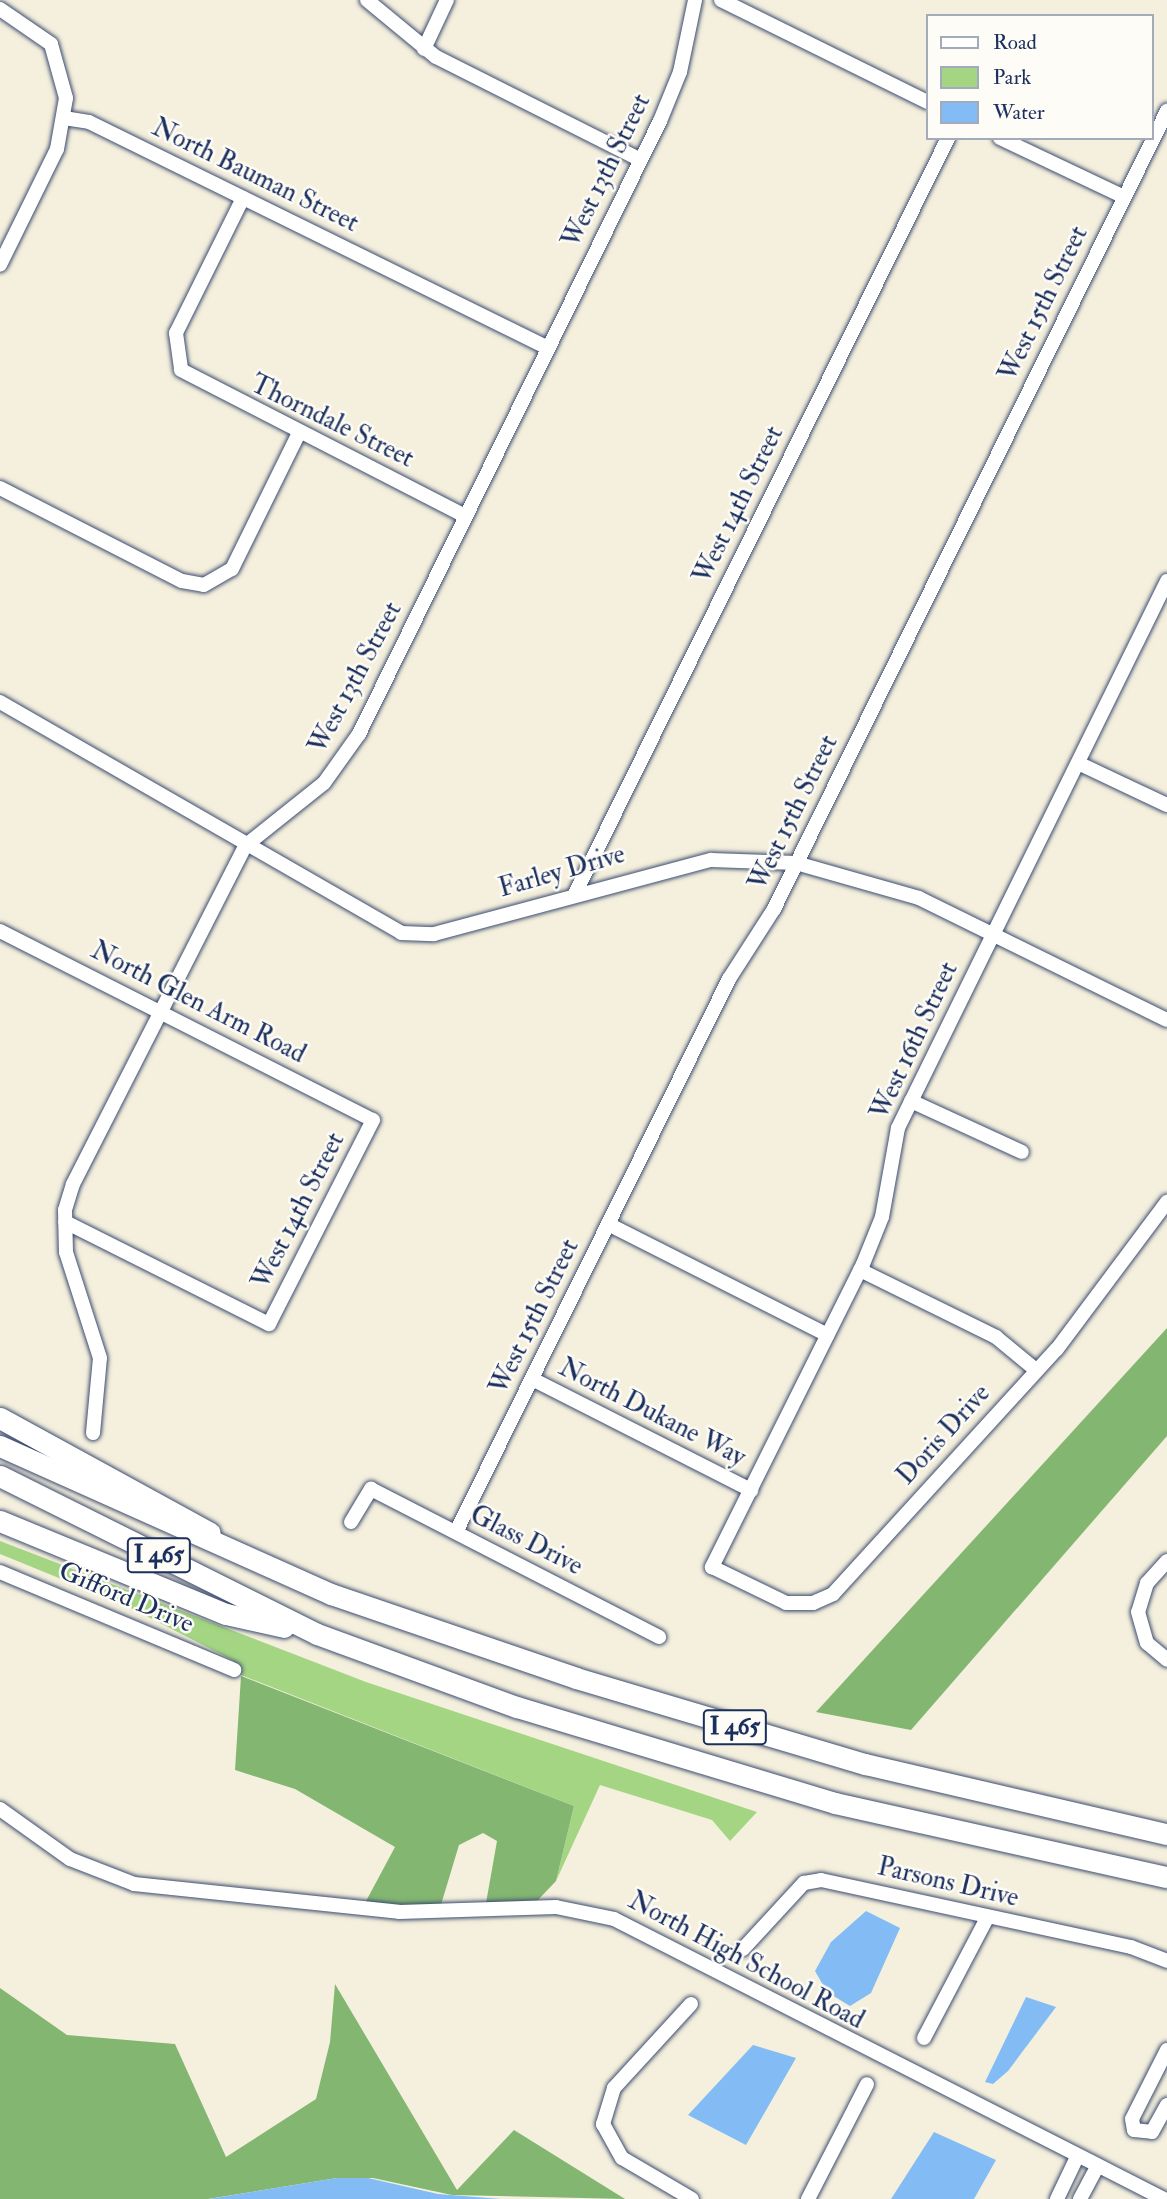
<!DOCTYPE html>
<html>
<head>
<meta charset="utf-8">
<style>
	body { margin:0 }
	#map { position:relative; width:1167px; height:2199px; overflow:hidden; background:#f5f0dd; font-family:"IM FELL Double Pica",serif }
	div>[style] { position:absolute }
	.green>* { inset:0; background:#a4d583 }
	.forest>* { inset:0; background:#83b671 }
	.water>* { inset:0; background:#83bcf4 }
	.roads { filter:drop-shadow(0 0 2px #3c4c71) drop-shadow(0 0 2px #3c4c71) }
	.minor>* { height:14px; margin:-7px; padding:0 7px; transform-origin:7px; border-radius:7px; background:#fff }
	.highway>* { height:21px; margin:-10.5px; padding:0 10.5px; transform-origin:10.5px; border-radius:10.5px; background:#fff }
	span { translate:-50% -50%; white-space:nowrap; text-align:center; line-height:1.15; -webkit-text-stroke:5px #fdfcf7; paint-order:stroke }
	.shield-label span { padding:2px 5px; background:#fdfcf7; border:2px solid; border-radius:5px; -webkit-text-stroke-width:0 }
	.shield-label { font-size:24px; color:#1b2f5e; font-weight:700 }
	.street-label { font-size:26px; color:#1b2f5e }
	.legend { position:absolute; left:926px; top:14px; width:228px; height:126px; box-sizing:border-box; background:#fdfcf7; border:2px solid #a3aaba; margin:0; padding:9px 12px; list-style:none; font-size:21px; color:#1b2f5e }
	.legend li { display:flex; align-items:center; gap:14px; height:35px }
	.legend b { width:35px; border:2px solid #a3aaba }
</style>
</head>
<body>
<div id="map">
	<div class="green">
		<i style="clip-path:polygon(0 1541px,366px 1682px,757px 1812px,730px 1841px,712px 1820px,600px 1785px,556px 1881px,574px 1806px,241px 1675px,234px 1661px,125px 1605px,0 1554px)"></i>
	</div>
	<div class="forest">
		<i style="clip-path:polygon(1167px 1328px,1167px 1436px,911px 1730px,816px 1712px)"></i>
		<i style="clip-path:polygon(241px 1676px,574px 1806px,556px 1881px,537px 1901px,486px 1903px,497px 1841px,483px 1833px,459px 1845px,440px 1908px,365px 1903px,395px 1847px,295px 1789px,235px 1770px)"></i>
		<i style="clip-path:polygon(335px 1984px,457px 2190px,514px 2130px,625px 2199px,452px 2195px,373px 2178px,337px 2178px,208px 2199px,0 2199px,0 1988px,67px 2035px,175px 2044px,226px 2157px,316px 2099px,330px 2042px)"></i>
	</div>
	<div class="water">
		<i style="clip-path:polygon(866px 1911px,900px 1928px,871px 1993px,850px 2006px,827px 1992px,815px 1971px,831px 1942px)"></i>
		<i style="clip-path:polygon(1026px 1997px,1056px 2007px,1008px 2071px,993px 2084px,985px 2082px)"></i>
		<i style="clip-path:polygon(753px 2045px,796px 2058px,746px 2145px,688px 2115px)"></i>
		<i style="clip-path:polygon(934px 2132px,996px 2160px,974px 2199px,891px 2199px)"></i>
		<i style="clip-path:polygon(337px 2178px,368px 2178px,438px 2194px,501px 2199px,209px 2199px)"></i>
	</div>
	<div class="roads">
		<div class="minor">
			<i style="left:367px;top:0;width:89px;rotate:39.6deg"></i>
			<i style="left:436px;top:57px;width:229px;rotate:26.7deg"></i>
			<i style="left:721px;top:0;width:230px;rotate:26.3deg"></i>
			<i style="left:0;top:9px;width:62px;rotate:34.5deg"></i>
			<i style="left:51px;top:44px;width:56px;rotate:74.5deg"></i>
			<i style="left:66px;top:98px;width:52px;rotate:100deg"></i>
			<i style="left:57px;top:149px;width:129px;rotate:116.2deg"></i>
			<i style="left:424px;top:49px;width:54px;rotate:-64.9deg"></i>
			<i style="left:64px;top:118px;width:25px;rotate:9deg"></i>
			<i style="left:89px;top:122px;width:512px;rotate:26.21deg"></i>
			<i style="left:1000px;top:138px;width:137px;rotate:25.4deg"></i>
			<i style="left:243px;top:198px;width:151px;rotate:116.4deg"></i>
			<i style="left:176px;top:333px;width:37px;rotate:82deg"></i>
			<i style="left:181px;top:370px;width:319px;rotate:27.2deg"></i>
			<i style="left:0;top:488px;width:204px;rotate:27.1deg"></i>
			<i style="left:182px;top:581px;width:22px;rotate:10deg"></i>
			<i style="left:204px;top:585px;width:32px;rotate:-30deg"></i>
			<i style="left:232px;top:569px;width:152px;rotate:-63.8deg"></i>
			<i style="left:1167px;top:581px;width:610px;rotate:116.19deg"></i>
			<i style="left:898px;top:1128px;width:90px;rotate:100.2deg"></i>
			<i style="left:882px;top:1217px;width:51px;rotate:112deg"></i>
			<i style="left:863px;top:1264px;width:339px;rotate:116.5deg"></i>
			<i style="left:712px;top:1567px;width:82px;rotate:25.9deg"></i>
			<i style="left:786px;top:1603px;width:27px"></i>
			<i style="left:813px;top:1603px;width:22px;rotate:-24deg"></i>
			<i style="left:833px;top:1594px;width:332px;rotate:-47.6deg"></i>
			<i style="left:1057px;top:1349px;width:184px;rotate:-53.2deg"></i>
			<i style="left:0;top:702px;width:463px;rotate:29.9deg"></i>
			<i style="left:401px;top:933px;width:33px;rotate:2deg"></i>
			<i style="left:434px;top:934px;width:287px;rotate:-15deg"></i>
			<i style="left:711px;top:860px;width:85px;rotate:2deg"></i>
			<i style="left:796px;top:863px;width:128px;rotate:15.9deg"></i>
			<i style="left:919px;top:898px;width:276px;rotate:26.2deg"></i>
			<i style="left:1078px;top:763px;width:98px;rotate:25.3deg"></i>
			<i style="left:575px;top:894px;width:843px;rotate:-63.74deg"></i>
			<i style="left:0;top:931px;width:418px;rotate:26.9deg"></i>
			<i style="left:373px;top:1120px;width:229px;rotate:117deg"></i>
			<i style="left:269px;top:1324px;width:228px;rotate:-153.4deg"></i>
			<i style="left:911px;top:1101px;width:122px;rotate:24.7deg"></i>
			<i style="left:608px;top:1224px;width:246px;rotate:26.8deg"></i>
			<i style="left:860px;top:1270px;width:152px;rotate:26.2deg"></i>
			<i style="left:996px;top:1337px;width:52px;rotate:39.5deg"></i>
			<i style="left:532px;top:1379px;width:246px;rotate:26.9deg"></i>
			<i style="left:93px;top:1433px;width:75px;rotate:-84.7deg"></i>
			<i style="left:100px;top:1358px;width:111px;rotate:-107.8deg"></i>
			<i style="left:66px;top:1252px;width:42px;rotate:-91.4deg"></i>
			<i style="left:65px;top:1210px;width:27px;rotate:-73deg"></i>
			<i style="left:73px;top:1184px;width:379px;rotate:-63deg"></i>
			<i style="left:245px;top:846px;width:101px;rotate:-38.6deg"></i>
			<i style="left:324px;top:783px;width:60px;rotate:-54.5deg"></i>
			<i style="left:359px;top:734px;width:683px;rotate:-63.85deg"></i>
			<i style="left:660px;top:121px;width:53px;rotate:-67.8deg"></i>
			<i style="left:680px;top:72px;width:74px;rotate:-78.2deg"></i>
			<i style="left:351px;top:1522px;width:39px;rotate:-59deg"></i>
			<i style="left:371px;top:1489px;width:324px;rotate:27.2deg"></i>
			<i style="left:456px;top:1532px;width:617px;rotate:-63.73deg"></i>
			<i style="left:729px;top:979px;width:83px;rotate:-57.3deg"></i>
			<i style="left:774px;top:909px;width:890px;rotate:-63.78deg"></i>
			<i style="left:1167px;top:1561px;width:30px;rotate:132deg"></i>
			<i style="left:1147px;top:1583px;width:30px;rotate:107deg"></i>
			<i style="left:1138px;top:1612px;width:32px;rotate:74deg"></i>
			<i style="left:1147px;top:1643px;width:26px;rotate:40deg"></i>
			<i style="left:0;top:1572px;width:254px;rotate:22.7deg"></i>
			<i style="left:0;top:1809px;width:86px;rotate:35.5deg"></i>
			<i style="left:70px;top:1859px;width:69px;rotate:21.3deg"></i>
			<i style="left:134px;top:1884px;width:266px;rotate:6deg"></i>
			<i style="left:399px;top:1912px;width:157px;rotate:-1.8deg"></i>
			<i style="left:556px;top:1907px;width:59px;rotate:11.7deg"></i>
			<i style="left:614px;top:1919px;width:617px;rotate:26.98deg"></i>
			<i style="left:743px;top:1949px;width:90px;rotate:-47.3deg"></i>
			<i style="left:804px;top:1883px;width:17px;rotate:-10deg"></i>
			<i style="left:821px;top:1880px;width:317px;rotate:12.2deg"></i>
			<i style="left:1131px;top:1947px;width:39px;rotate:21deg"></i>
			<i style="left:691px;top:2004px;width:114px;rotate:132.5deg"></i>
			<i style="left:614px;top:2088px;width:38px;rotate:107deg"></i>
			<i style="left:603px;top:2124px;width:39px;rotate:61deg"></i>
			<i style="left:622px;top:2158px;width:81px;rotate:30.4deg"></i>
			<i style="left:924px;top:2038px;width:136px;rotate:-62.3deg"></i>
			<i style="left:1167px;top:2050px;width:77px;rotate:116.9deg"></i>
			<i style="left:1132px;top:2119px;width:11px;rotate:80deg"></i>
			<i style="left:1134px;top:2130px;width:18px;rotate:6deg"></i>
			<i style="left:1152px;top:2132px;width:31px;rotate:-61deg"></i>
			<i style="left:808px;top:2199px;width:129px;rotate:-62.8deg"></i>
			<i style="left:1057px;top:2199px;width:47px;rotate:-64.5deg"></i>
			<i style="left:1080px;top:2199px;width:36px;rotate:-62deg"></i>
		</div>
		<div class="highway">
			<i style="left:0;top:1418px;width:239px;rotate:28.7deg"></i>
			<i style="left:0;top:1446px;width:363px;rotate:24.1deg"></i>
			<i style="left:331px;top:1594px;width:259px;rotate:18.9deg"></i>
			<i style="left:576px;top:1678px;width:302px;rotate:16.6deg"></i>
			<i style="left:865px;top:1764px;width:310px;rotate:13.1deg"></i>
			<i style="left:0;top:1476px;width:354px;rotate:26.5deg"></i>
			<i style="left:317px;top:1634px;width:213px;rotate:20.1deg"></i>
			<i style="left:517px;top:1707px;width:332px;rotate:16.8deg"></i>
			<i style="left:835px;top:1803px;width:340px;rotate:12.6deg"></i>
			<i style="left:0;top:1521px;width:244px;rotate:22.4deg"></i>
			<i style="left:226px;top:1614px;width:59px;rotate:12.6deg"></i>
		</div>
	</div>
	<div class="shield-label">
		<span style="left:159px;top:1555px">I 465</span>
		<span style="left:735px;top:1727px">I 465</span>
	</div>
	<div class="street-label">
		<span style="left:607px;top:171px;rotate:-64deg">West 13th Street</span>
		<span style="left:255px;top:176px;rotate:26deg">North Bauman Street</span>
		<span style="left:1044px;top:304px;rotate:-64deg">West 15th Street</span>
		<span style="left:332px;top:422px;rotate:26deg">Thorndale Street</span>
		<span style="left:739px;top:505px;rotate:-64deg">West 14th Street</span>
		<span style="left:356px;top:678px;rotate:-62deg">West 13th Street</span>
		<span style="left:794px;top:813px;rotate:-64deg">West 15th Street</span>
		<span style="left:562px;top:872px;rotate:-16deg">Farley Drive</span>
		<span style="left:198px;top:1003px;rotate:27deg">North Glen Arm Road</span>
		<span style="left:915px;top:1041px;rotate:-65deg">West 16th Street</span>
		<span style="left:299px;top:1211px;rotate:-63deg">West 14th Street</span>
		<span style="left:535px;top:1317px;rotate:-64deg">West 15th Street</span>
		<span style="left:652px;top:1413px;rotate:27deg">North Dukane Way</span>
		<span style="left:944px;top:1435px;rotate:-48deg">Doris Drive</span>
		<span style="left:526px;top:1541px;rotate:27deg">Glass Drive</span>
		<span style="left:126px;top:1598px;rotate:23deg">Gifford Drive</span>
		<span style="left:948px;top:1883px;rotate:13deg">Parsons Drive</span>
		<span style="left:746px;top:1961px;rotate:28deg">North High School Road</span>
	</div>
	<ul class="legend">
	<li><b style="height:9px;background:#fff"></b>Road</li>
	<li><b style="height:19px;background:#a4d583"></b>Park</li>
	<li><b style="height:19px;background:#83bcf4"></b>Water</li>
	</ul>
</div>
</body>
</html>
